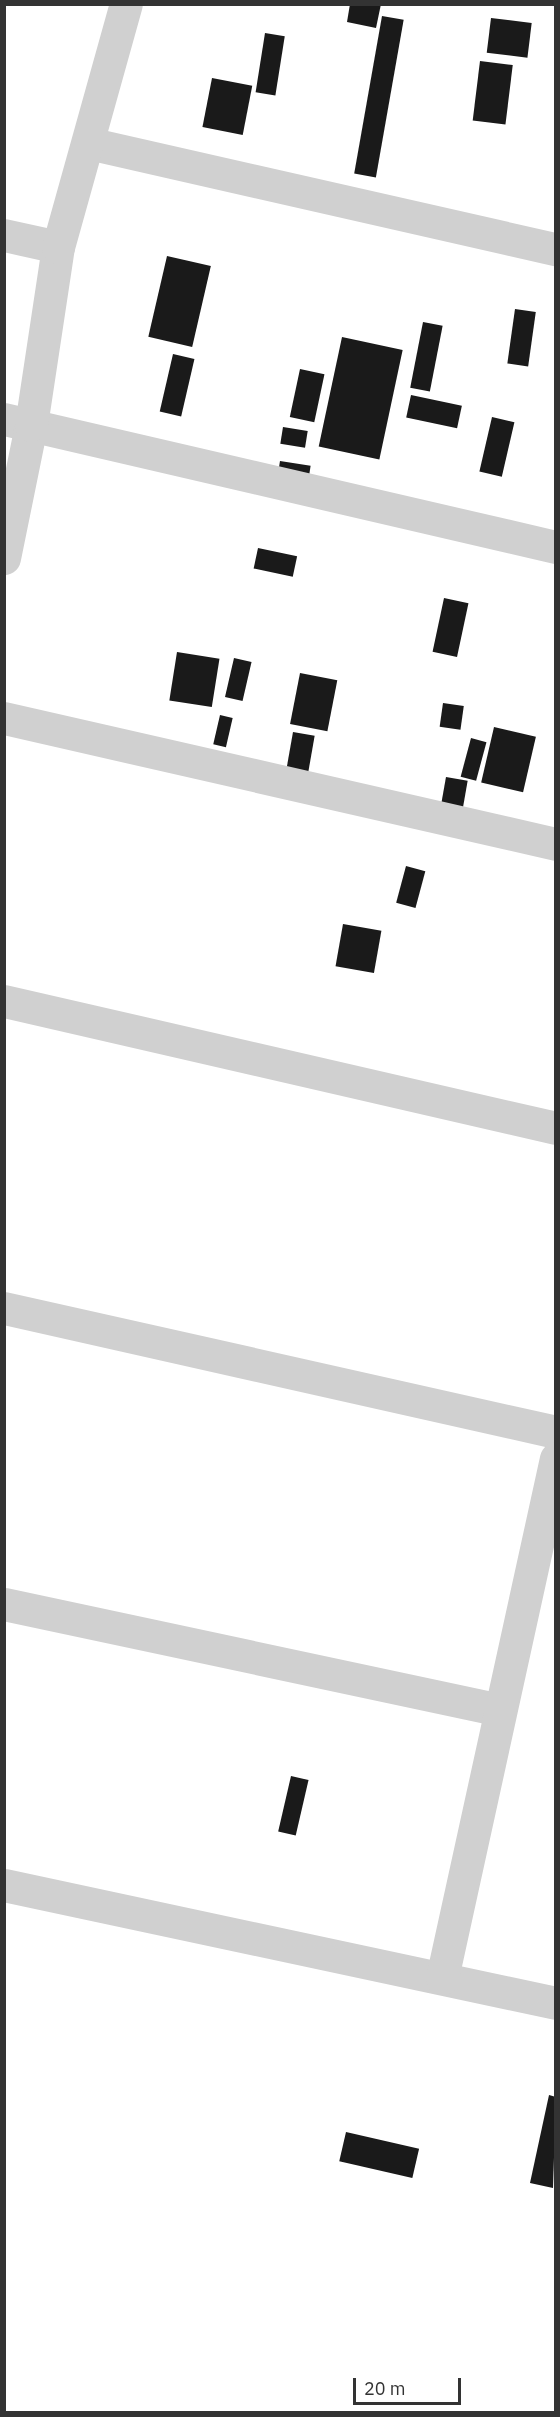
<!DOCTYPE html>
<html>
<head>
<meta charset="utf-8">
<style>
	body { margin:0 }
	#map { position:relative; width:560px; height:2417px; overflow:hidden; background:#fff; font-family:"IBM Plex Sans",sans-serif }
	div>[style] { position:absolute }
	.building>* { inset:0; background:#1a1a1a; transform-origin:0 0 }
	.minor>* { height:33px; margin:-16.5px; padding:0 16.5px; transform-origin:16.5px; border-radius:16.5px; background:#d0d0d0 }
	span { translate:-50% -50%; white-space:nowrap; text-align:center; line-height:1.15; -webkit-text-stroke:6px #fff; paint-order:stroke }
	.frame { position:absolute; inset:0; border:6px solid #333; pointer-events:none }
	.scale { position:absolute; left:353px; top:2378px; width:108px; height:27px; box-sizing:border-box; border:3px solid #333; border-top:0; padding-left:8px; font-size:18px; line-height:21px; white-space:nowrap; color:#333; -webkit-text-stroke:4px #fff; paint-order:stroke }
</style>
</head>
<body>
<div id="map">
	<div class="building">
		<i style="clip-path:polygon(350px 4px,381px 4px,376px 28px,347px 22px)"></i>
		<i style="left:382px;top:16px;width:22px;height:160px;rotate:10deg"></i>
		<i style="left:491px;top:18px;width:41px;height:35px;rotate:7deg"></i>
		<i style="left:265px;top:33px;width:20px;height:60px;rotate:9deg"></i>
		<i style="left:480px;top:61px;width:33px;height:60px;rotate:7deg"></i>
		<i style="left:212px;top:78px;width:41px;height:50px;rotate:11deg"></i>
		<i style="left:167px;top:256px;width:45px;height:83px;rotate:13deg"></i>
		<i style="left:515px;top:309px;width:21px;height:55px;rotate:8deg"></i>
		<i style="left:423px;top:322px;width:20px;height:67px;rotate:11deg"></i>
		<i style="left:342px;top:337px;width:62px;height:112px;rotate:12deg"></i>
		<i style="left:173px;top:354px;width:22px;height:59px;rotate:13deg"></i>
		<i style="left:300px;top:369px;width:25px;height:49px;rotate:12deg"></i>
		<i style="left:411px;top:395px;width:52px;height:23px;rotate:12deg"></i>
		<i style="left:492px;top:417px;width:23px;height:56px;rotate:13deg"></i>
		<i style="left:283px;top:427px;width:25px;height:17px;rotate:9deg"></i>
		<i style="left:280px;top:461px;width:31px;height:17px;rotate:9deg"></i>
		<i style="left:258px;top:548px;width:40px;height:21px;rotate:12deg"></i>
		<i style="left:444px;top:598px;width:25px;height:55px;rotate:12deg"></i>
		<i style="left:177px;top:652px;width:43px;height:49px;rotate:9deg"></i>
		<i style="left:234px;top:658px;width:18px;height:40px;rotate:13deg"></i>
		<i style="left:300px;top:673px;width:38px;height:52px;rotate:11deg"></i>
		<i style="left:443px;top:703px;width:21px;height:24px;rotate:8deg"></i>
		<i style="left:220px;top:715px;width:13px;height:30px;rotate:13deg"></i>
		<i style="left:494px;top:727px;width:43px;height:57px;rotate:13deg"></i>
		<i style="left:293px;top:732px;width:22px;height:38px;rotate:10deg"></i>
		<i style="left:471px;top:738px;width:16px;height:40px;rotate:15deg"></i>
		<i style="left:446px;top:777px;width:22px;height:28px;rotate:10deg"></i>
		<i style="left:406px;top:866px;width:20px;height:38px;rotate:15deg"></i>
		<i style="left:343px;top:924px;width:39px;height:43px;rotate:10deg"></i>
		<i style="left:291px;top:1776px;width:18px;height:57px;rotate:13deg"></i>
		<i style="clip-path:polygon(549px 2095px,556px 2097px,553px 2188px,530px 2183px)"></i>
		<i style="left:346px;top:2132px;width:75px;height:30px;rotate:13deg"></i>
	</div>
	<div class="minor">
		<i style="left:88px;top:143px;width:480px;rotate:12.8deg"></i>
		<i style="left:4px;top:235px;width:55px;rotate:12.5deg"></i>
		<i style="left:4px;top:419px;width:567px;rotate:13.06deg"></i>
		<i style="left:4px;top:558px;width:136px;rotate:-78.5deg"></i>
		<i style="left:31px;top:425px;width:180px;rotate:-81.4deg"></i>
		<i style="left:58px;top:247px;width:252px;rotate:-74.4deg"></i>
		<i style="left:4px;top:718px;width:566px;rotate:12.86deg"></i>
		<i style="left:4px;top:1001px;width:566px;rotate:12.96deg"></i>
		<i style="left:4px;top:1308px;width:566px;rotate:12.66deg"></i>
		<i style="left:4px;top:1604px;width:507px;rotate:12.06deg"></i>
		<i style="left:4px;top:1885px;width:564px;rotate:12.07deg"></i>
		<i style="left:442px;top:1978px;width:532px;rotate:-77.63deg"></i>
	</div>
	<div class="frame"></div>
	<div class="scale">20 m</div>
</div>
</body>
</html>
